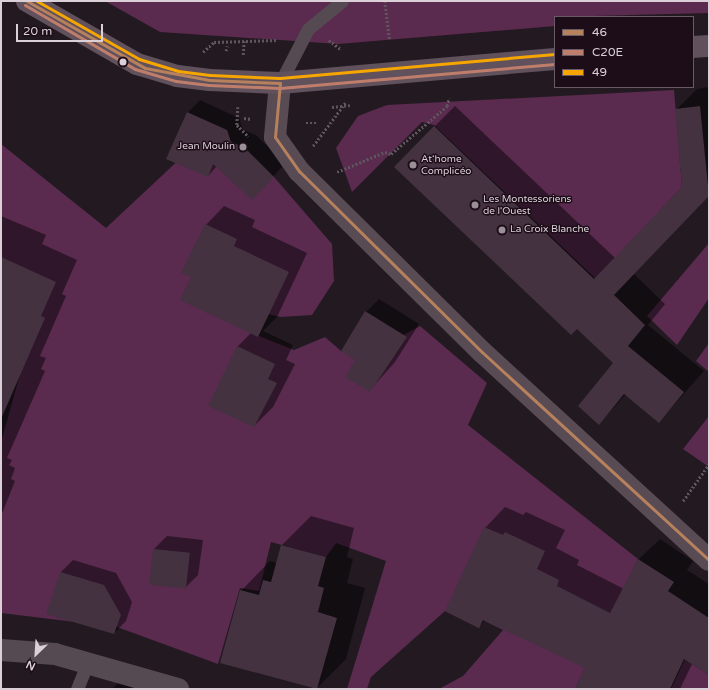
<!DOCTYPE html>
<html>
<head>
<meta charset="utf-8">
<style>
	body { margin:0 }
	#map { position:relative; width:710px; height:690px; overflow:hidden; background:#231a21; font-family:"Varela Round",sans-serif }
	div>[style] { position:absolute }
	.green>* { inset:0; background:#5a2a4f }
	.shadow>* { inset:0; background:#0007 }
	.building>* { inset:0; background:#443240; transform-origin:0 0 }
	.path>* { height:2.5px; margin-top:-1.25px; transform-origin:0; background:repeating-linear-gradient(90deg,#5e565c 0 2px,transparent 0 4px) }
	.service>* { height:13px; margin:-6.5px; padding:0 6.5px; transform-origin:6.5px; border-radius:6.5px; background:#554a52 }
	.tertiary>* { height:22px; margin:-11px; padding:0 11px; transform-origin:11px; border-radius:11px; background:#554a52 }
	.secondary>* { height:22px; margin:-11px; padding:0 11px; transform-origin:11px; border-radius:11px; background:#584b54 }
	.primary>* { height:22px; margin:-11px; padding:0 11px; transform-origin:11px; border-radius:11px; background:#60515c }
	.bus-1>* { height:3px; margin:-1.5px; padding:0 1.5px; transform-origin:1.5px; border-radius:1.5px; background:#b6815c }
	.bus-2>* { height:3px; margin:-1.5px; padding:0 1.5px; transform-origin:1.5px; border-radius:1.5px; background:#bf7e6b }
	.bus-3>* { height:3px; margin:-1.5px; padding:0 1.5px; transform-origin:1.5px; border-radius:1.5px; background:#f7a600 }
	.dots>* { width:11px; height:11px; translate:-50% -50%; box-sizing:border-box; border:2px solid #1d0d19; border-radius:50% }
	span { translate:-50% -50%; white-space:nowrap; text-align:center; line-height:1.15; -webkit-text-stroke:3px #1d0d19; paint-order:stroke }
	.poi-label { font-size:10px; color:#dbd0d8 }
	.right { translate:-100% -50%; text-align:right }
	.left { translate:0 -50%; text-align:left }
	.frame { position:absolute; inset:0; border:2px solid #dbd0d8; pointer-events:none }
	.legend { position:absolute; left:554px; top:16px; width:140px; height:72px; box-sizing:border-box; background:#1d0d19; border:1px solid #695b65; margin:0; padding:5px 7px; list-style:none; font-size:12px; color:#dbd0d8 }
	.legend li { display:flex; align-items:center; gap:8px; height:20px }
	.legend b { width:20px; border:1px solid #695b65 }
	.north { position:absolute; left:16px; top:634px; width:40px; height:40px; -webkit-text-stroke:3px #1d0d19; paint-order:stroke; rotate:205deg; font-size:11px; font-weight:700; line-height:16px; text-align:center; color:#dbd0d8 }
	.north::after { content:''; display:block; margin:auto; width:14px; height:18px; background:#dbd0d8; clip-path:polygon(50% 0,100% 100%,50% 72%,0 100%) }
	.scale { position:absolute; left:16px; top:24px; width:87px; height:18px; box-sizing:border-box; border:2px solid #dbd0d8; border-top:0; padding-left:5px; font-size:12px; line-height:14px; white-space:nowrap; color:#dbd0d8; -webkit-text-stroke:3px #1d0d19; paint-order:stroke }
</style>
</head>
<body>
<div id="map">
	<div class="green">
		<i style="clip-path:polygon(105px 1px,709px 1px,709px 13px,555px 17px,555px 26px,338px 44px,160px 32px)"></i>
		<i style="clip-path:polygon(674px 90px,682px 187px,596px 279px,434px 125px,422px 122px,352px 192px,336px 148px,358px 116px,387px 105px)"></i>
		<i style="clip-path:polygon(1px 144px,106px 228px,184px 155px,274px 177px,332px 244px,334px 281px,312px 315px,281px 317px,250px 310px,259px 336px,294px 350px,325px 337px,341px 351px,385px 345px,420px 326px,487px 383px,468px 425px,638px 559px,575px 689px,439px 689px,463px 676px,503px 630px,483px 620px,479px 628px,445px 611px,371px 677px,367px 689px,347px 689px,386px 561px,336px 543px,326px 557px,271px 542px,259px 591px,240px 588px,218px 664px,117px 627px,1px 613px,1px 442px,44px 289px,1px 343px)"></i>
		<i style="clip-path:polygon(709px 243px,709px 298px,677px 345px,647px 316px)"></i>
		<i style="clip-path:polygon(709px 343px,709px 372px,696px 361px)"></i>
		<i style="clip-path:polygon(709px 416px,709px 467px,683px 449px)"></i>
		<i style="clip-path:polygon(686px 657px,709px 672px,709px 689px,671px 689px)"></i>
	</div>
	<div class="shadow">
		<i style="clip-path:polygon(709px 87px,709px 196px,634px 274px,665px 304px,648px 325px,704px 371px,659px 422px,626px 394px,599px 424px,615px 363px,434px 127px,455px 106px,615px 258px,683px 187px,676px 110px,697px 89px)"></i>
		<i style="clip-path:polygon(200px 100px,239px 118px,243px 130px,256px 135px,285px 164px,264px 186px,217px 166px,208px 176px,187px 113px)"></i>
		<i style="clip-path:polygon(224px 206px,255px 220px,252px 227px,307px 253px,277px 317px,263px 331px,293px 345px,286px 360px,295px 364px,273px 407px,254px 426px,237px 347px,252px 332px,192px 277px,206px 225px)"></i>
		<i style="clip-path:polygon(1px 216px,46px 235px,42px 244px,77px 260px,62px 294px,66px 296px,40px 356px,46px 358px,41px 369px,45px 371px,7px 458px,12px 460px,9px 465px,15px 468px,11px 479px,15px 481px,1px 516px)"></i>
		<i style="clip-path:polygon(379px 299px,419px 324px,395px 362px,370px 390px,356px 360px,366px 312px)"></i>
		<i style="clip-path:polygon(505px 507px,523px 515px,526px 512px,565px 530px,556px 548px,579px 560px,577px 565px,624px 589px,639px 559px,660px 539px,693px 561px,687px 570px,709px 584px,709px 675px,692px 664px,680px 689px,576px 689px,587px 668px,485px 620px,479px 627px,485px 528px)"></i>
		<i style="clip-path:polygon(311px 516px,354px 528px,347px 557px,353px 559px,347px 583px,365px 588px,346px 659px,316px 689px,241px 591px,270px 561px,277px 563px,282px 545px)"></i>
		<i style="clip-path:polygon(167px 536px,203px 540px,198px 575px,185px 588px,150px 584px,154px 549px)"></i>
		<i style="clip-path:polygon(73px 560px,116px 573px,132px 602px,126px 621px,114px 633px,61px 572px)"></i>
		<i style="clip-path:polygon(122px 679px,149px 689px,112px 689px)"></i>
	</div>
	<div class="building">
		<i style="clip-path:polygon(700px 106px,709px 196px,614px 295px,645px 325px,628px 346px,684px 392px,659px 423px,624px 394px,599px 425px,578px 406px,613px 363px,577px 329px,571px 335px,394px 167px,434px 126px,594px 279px,682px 187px,675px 109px)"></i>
		<i style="clip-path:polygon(187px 112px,227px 130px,231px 142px,244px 147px,274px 177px,252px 200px,213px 164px,208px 177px,166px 159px)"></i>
		<i style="clip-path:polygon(205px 224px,237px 239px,234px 246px,289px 272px,258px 337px,180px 300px,191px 277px,181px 273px)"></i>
		<i style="clip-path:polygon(1px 257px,56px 282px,41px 316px,45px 318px,1px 419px)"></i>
		<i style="clip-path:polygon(365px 311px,407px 337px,370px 392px,345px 377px,355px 360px,341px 351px)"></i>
		<i style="clip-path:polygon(237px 346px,275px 364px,268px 379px,277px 383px,254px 427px,208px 406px)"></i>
		<i style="clip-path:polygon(484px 527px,503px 535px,505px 532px,545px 551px,537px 569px,559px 580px,557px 586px,610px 613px,638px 559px,674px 582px,668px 591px,709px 618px,709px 675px,684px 659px,670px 689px,575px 689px,585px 668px,483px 620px,479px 628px,445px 611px)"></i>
		<i style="clip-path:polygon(281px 545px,326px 557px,318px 586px,324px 588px,318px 612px,337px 618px,317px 689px,220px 663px,240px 590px,259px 595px,263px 580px,271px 582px)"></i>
		<i style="left:153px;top:549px;width:37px;height:36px;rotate:6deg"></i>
		<i style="clip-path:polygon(60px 572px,104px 585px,121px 615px,114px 634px,46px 614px)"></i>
	</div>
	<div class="path">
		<i style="left:385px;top:1px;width:39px;rotate:83deg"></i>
		<i style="left:329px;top:40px;width:16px;rotate:38deg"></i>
		<i style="left:226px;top:51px;width:5px;rotate:-79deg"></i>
		<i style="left:203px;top:52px;width:15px;rotate:-42deg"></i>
		<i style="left:214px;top:42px;width:64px;rotate:-1.8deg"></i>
		<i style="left:243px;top:55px;width:14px;rotate:-86deg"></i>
		<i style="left:238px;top:107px;width:18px;rotate:93deg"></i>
		<i style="left:237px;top:125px;width:16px;rotate:45deg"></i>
		<i style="left:332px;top:107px;width:18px;rotate:-6deg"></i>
		<i style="left:244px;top:118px;width:7px;rotate:8deg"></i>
		<i style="left:306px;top:123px;width:11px"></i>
		<i style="left:313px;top:146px;width:54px;rotate:-53.3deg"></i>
		<i style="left:337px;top:172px;width:52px;rotate:-22.6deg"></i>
		<i style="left:385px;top:152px;width:6px;rotate:18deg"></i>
		<i style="left:391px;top:154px;width:74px;rotate:-40.6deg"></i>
		<i style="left:447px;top:106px;width:8px;rotate:-76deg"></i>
		<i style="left:683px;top:501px;width:45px;rotate:-54.9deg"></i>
	</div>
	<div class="service">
		<i style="left:280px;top:83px;width:61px;rotate:-62.6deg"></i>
		<i style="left:308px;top:29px;width:44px;rotate:-39.5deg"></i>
		<i style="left:77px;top:689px;width:27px;rotate:-68deg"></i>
	</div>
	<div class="tertiary">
		<i style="left:1px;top:650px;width:54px;rotate:4.2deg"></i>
		<i style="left:55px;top:654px;width:128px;rotate:15.9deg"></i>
	</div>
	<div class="secondary">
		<i style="left:280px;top:83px;width:54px;rotate:95.3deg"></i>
		<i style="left:275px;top:137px;width:42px;rotate:54.8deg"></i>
		<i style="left:299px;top:171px;width:257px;rotate:44.7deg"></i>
		<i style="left:482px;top:352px;width:308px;rotate:42.5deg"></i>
	</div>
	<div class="primary">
		<i style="left:27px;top:1px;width:127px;rotate:29.8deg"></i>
		<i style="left:137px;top:64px;width:42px;rotate:16.7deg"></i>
		<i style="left:177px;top:76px;width:33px;rotate:7deg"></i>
		<i style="left:210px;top:80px;width:70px;rotate:2.5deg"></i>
		<i style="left:280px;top:83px;width:276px;rotate:-5deg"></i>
		<i style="left:693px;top:47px;width:16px;rotate:-4deg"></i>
	</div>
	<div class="bus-1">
		<i style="left:27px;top:1px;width:136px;rotate:29.6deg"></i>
		<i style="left:145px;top:68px;width:66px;rotate:10.5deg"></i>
		<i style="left:210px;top:80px;width:70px;rotate:2.5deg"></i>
		<i style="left:280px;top:83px;width:54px;rotate:95.3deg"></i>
		<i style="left:275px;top:137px;width:42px;rotate:54.8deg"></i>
		<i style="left:299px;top:171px;width:257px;rotate:44.7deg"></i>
		<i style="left:482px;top:352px;width:308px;rotate:42.5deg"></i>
	</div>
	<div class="bus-2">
		<i style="left:25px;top:5px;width:127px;rotate:30.2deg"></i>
		<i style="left:135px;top:69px;width:43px;rotate:16.3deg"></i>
		<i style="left:176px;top:81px;width:33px;rotate:7deg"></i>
		<i style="left:209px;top:85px;width:71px;rotate:2.4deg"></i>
		<i style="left:280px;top:88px;width:276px;rotate:-5deg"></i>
	</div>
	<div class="bus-3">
		<i style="left:37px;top:1px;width:117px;rotate:29.6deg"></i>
		<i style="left:139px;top:59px;width:41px;rotate:17.1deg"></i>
		<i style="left:178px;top:71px;width:32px;rotate:7deg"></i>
		<i style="left:210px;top:75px;width:70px;rotate:2.5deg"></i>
		<i style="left:280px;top:78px;width:276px;rotate:-5deg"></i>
	</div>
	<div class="dots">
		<i style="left:123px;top:62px;background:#dbd0d8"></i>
		<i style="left:243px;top:147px;background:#9b9098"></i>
		<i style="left:413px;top:165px;background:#9b9098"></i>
		<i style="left:475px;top:205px;background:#9b9098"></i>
		<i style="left:502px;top:230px;background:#9b9098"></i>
	</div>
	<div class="poi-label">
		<span class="right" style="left:235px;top:147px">Jean Moulin</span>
		<span class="left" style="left:421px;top:165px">At‘home<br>Complicéo</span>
		<span class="left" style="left:483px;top:205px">Les Montessoriens<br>de l'Ouest</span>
		<span class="left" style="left:510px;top:230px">La Croix Blanche</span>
	</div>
	<div class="frame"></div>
	<ul class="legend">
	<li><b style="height:5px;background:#b6815c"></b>46</li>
	<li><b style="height:5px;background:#bf7e6b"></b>C20E</li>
	<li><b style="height:5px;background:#f7a600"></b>49</li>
	</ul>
	<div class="north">N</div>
	<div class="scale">20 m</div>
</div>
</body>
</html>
